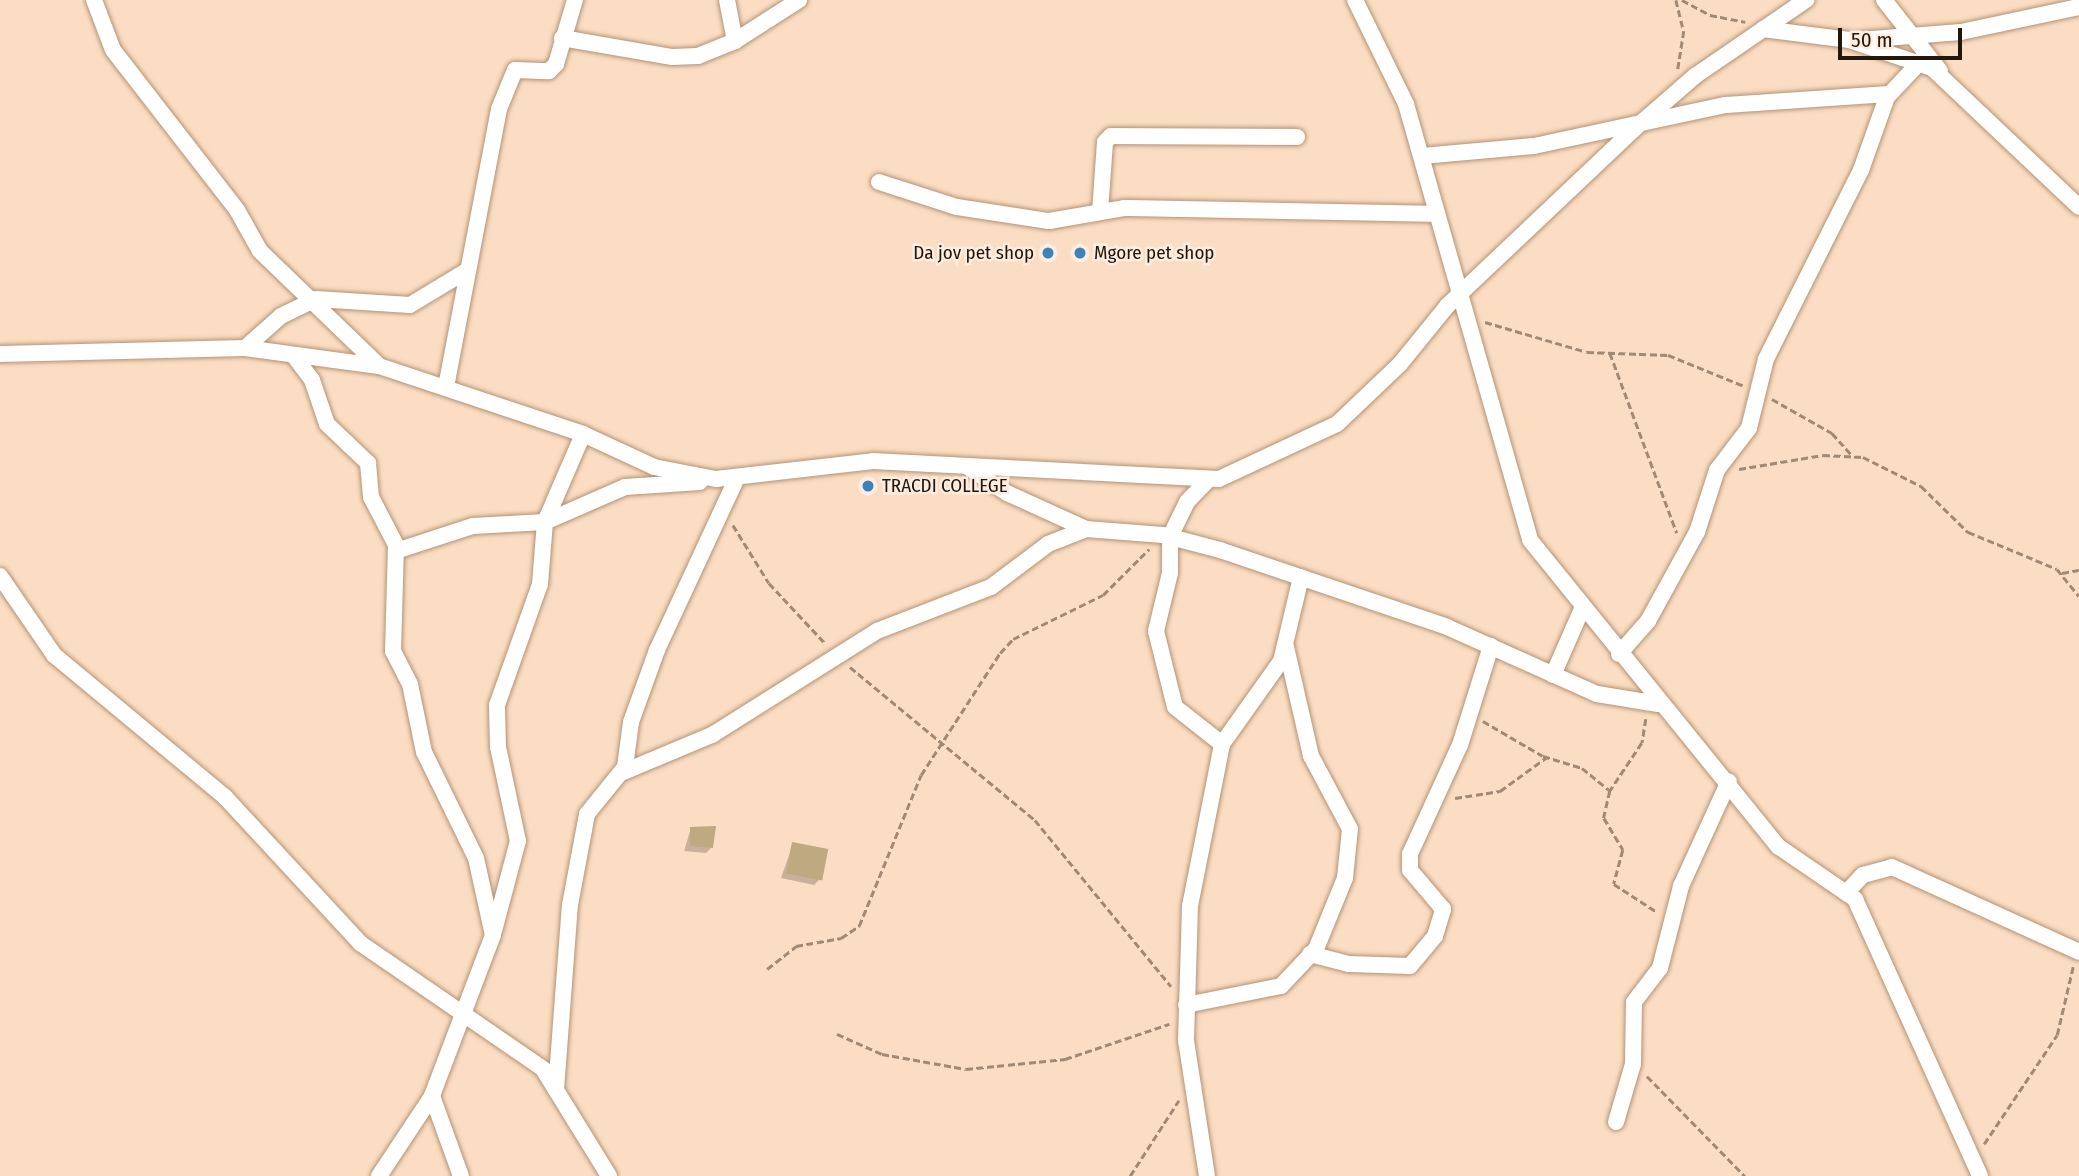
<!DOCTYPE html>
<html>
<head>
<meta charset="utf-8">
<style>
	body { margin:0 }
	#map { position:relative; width:2079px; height:1176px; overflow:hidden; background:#fbddc3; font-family:"Fira Sans Condensed",sans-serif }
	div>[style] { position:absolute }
	.shadow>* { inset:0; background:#0003 }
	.building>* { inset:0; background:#bfa980; transform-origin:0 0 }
	.path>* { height:2.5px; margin-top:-1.25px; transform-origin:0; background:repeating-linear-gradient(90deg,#a08975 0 7px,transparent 0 10.5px) }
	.roads { filter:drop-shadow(0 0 2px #b59273) drop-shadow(0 0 2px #b59273) }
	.minor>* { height:16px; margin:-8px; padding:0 8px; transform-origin:8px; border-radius:8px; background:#fff }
	.dots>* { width:19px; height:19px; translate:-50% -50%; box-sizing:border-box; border:4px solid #fdede0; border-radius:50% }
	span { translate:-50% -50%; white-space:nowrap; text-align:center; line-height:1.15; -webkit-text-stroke:5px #fdede0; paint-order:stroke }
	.poi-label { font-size:19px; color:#23160a }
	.right { translate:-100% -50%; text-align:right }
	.left { translate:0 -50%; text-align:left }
	.scale { position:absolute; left:1838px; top:28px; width:124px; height:32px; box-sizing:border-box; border:4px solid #23160a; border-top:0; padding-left:9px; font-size:21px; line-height:24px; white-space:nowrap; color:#23160a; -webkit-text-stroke:5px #fdede0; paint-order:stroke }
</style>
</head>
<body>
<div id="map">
	<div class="shadow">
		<i style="clip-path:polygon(691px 828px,712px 847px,706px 853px,684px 851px)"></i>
		<i style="clip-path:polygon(793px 844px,820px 879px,814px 885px,781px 878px)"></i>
	</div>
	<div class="building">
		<i style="clip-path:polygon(716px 826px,713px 848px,690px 846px,690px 827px)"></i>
		<i style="left:792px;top:842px;width:37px;height:32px;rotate:11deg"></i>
	</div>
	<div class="path">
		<i style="left:1676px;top:0;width:32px;rotate:76deg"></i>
		<i style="left:1684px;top:31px;width:39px;rotate:99deg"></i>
		<i style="left:1682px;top:0;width:32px;rotate:28deg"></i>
		<i style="left:1710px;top:15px;width:36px;rotate:11deg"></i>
		<i style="left:1485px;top:322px;width:106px;rotate:16.4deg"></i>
		<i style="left:1587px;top:352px;width:81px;rotate:2.1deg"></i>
		<i style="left:1668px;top:355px;width:82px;rotate:22.2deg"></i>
		<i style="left:1610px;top:353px;width:192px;rotate:69.6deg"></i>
		<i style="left:1772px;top:399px;width:69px;rotate:29.5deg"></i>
		<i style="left:1832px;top:433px;width:30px;rotate:48deg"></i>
		<i style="left:1739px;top:469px;width:85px;rotate:-9.5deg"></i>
		<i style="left:1823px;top:455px;width:40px;rotate:2.9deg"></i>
		<i style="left:1863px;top:457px;width:65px;rotate:26.6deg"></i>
		<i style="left:1921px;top:486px;width:66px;rotate:44.4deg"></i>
		<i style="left:1968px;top:532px;width:96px;rotate:22.6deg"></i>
		<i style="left:2057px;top:569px;width:35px;rotate:51deg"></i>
		<i style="left:733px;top:525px;width:68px;rotate:58.2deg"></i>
		<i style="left:769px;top:583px;width:82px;rotate:47deg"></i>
		<i style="left:2062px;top:573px;width:17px;rotate:-10deg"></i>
		<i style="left:850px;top:667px;width:240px;rotate:39.6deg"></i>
		<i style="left:1035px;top:820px;width:215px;rotate:50.7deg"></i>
		<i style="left:1646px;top:719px;width:24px;rotate:99deg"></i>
		<i style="left:1642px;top:743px;width:58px;rotate:123.7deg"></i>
		<i style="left:1610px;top:791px;width:28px;rotate:103deg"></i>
		<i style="left:1604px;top:818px;width:37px;rotate:59deg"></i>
		<i style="left:1623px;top:850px;width:35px;rotate:105deg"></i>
		<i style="left:1614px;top:884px;width:51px;rotate:33.1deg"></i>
		<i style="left:1483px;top:721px;width:69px;rotate:30.3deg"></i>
		<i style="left:1543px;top:756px;width:41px;rotate:17.1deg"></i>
		<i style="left:1582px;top:768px;width:36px;rotate:39deg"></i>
		<i style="left:1455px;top:798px;width:46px;rotate:-8.8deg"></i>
		<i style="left:1500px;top:791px;width:58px;rotate:-35.9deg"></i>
		<i style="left:767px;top:969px;width:37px;rotate:-38deg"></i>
		<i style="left:796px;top:946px;width:46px;rotate:-10.1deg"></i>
		<i style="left:841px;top:938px;width:22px;rotate:-34deg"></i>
		<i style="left:859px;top:926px;width:163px;rotate:-67.7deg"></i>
		<i style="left:921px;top:775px;width:145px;rotate:-57.1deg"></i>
		<i style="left:1000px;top:653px;width:19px;rotate:-47deg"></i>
		<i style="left:1013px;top:639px;width:100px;rotate:-26.1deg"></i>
		<i style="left:1103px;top:595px;width:65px;rotate:-45deg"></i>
		<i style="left:837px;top:1034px;width:49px;rotate:24deg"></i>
		<i style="left:882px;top:1054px;width:85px;rotate:10.1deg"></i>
		<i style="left:966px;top:1069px;width:100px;rotate:-5.8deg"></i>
		<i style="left:1065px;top:1059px;width:110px;rotate:-18.6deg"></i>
		<i style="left:1647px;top:1076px;width:140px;rotate:45.6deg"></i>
		<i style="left:1984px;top:1144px;width:131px;rotate:-56.2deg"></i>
		<i style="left:2057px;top:1035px;width:70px;rotate:-76.8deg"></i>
		<i style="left:1130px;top:1176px;width:90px;rotate:-57.2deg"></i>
	</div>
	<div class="roads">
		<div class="minor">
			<i style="left:94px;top:0;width:53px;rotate:69.2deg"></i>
			<i style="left:113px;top:50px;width:202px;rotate:52.2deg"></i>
			<i style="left:237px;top:210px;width:47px;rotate:60.7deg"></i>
			<i style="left:260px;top:251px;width:165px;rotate:44deg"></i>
			<i style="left:727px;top:0;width:42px;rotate:79deg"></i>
			<i style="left:1355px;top:0;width:116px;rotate:63.9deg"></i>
			<i style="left:1406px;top:104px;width:453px;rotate:74.1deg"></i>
			<i style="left:1530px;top:540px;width:395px;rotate:51deg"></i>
			<i style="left:1779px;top:847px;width:92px;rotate:34.4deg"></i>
			<i style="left:1855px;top:899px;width:304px;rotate:65.7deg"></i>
			<i style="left:1884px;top:0;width:90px;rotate:51.7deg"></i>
			<i style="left:1763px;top:29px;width:87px;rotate:7.3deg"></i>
			<i style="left:1849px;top:40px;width:88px;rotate:18.6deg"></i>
			<i style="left:1932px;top:68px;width:202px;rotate:43.4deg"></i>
			<i style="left:562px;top:38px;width:112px;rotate:9.8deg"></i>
			<i style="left:672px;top:57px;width:26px;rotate:-2deg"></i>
			<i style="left:698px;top:56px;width:40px;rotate:-22deg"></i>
			<i style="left:735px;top:41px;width:76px;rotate:-32.6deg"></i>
			<i style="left:1860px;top:40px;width:101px;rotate:-4.5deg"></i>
			<i style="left:1961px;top:32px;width:121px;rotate:-12deg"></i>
			<i style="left:1422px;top:156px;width:112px;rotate:-5.1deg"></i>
			<i style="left:1534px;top:146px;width:196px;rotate:-12.1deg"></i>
			<i style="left:1726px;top:105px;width:163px;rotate:-3.9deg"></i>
			<i style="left:879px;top:182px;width:82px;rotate:17.8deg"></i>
			<i style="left:957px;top:207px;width:93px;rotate:8.7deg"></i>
			<i style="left:1049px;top:221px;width:76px;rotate:-9.8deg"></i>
			<i style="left:1124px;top:208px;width:310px;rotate:1.1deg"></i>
			<i style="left:1100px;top:212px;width:70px;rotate:-85.9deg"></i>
			<i style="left:1105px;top:142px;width:8px;rotate:-45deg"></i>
			<i style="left:1111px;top:136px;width:186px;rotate:0.3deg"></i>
			<i style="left:245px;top:348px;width:48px;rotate:-41.6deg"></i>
			<i style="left:281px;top:316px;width:39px;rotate:-26deg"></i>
			<i style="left:316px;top:299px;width:94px;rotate:3.7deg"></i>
			<i style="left:410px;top:305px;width:68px;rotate:-31.1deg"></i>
			<i style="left:0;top:354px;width:245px;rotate:-1.4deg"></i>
			<i style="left:245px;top:348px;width:135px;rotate:7.7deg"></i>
			<i style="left:379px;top:366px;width:215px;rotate:18.4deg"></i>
			<i style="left:583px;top:434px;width:78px;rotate:24.9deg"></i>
			<i style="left:654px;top:467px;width:63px;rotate:11deg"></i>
			<i style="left:716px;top:479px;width:158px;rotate:-6.5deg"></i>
			<i style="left:873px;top:461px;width:346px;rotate:3deg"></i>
			<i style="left:1219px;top:479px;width:130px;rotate:-25deg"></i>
			<i style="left:1337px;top:424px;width:87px;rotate:-43.6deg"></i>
			<i style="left:1400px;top:364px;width:76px;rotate:-50.9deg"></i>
			<i style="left:1448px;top:305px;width:256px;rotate:-43.4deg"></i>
			<i style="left:1634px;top:129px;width:81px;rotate:-41deg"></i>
			<i style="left:1695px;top:76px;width:135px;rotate:-34.4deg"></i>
			<i style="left:294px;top:356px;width:30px;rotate:53deg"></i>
			<i style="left:312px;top:380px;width:46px;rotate:71.2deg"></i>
			<i style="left:327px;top:424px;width:57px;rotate:43.6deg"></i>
			<i style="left:368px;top:463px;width:34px;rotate:85deg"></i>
			<i style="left:371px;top:497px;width:54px;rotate:62.5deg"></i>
			<i style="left:396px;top:545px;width:106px;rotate:91.6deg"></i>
			<i style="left:393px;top:651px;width:37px;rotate:63deg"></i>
			<i style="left:410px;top:684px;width:69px;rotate:78.4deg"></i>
			<i style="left:424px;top:752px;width:118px;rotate:63.9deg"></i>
			<i style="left:476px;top:858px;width:79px;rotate:77.6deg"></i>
			<i style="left:493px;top:935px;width:172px;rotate:110.8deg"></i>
			<i style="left:432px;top:1096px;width:96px;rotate:123.5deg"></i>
			<i style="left:446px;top:387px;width:283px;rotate:-79.2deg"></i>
			<i style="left:499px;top:109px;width:42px;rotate:-67.7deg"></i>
			<i style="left:515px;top:70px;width:34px;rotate:2deg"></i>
			<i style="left:549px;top:71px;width:10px;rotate:-45deg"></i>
			<i style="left:556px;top:64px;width:67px;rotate:-73.5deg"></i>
			<i style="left:968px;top:467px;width:47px;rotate:33.7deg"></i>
			<i style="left:1007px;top:493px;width:87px;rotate:24.5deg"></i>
			<i style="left:1208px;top:480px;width:30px;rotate:134deg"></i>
			<i style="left:1187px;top:502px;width:39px;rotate:116deg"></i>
			<i style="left:1170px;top:537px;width:36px;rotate:90deg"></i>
			<i style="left:1170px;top:573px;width:60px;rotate:103.6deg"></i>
			<i style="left:1156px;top:631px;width:78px;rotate:76deg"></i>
			<i style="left:1175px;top:707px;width:60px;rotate:38.2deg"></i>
			<i style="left:396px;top:551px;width:81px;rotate:-18deg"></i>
			<i style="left:473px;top:526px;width:72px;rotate:-3.2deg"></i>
			<i style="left:545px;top:522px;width:87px;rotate:-23.6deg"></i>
			<i style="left:625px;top:487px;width:75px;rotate:-3.8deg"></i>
			<i style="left:0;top:576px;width:96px;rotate:55.6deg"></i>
			<i style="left:54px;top:655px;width:222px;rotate:39.7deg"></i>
			<i style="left:225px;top:797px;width:199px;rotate:47.2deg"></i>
			<i style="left:360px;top:943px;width:222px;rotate:34.5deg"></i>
			<i style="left:543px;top:1069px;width:126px;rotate:58.3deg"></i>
			<i style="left:1619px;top:654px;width:44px;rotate:-48.7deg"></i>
			<i style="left:1648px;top:621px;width:102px;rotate:-61.2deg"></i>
			<i style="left:1697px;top:532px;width:65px;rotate:-72.1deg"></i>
			<i style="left:1717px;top:470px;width:53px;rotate:-52.7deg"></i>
			<i style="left:1749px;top:428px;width:71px;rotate:-76.2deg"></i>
			<i style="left:1766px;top:359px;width:212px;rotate:-63.3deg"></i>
			<i style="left:1861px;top:170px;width:77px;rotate:-70.4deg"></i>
			<i style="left:1887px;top:97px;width:47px;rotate:-46.7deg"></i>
			<i style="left:1553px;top:675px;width:72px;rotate:-66.3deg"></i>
			<i style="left:621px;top:773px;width:99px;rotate:-22.7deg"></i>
			<i style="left:712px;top:735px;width:195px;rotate:-32.2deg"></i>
			<i style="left:877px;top:631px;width:122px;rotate:-21.1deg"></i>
			<i style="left:991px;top:587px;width:71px;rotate:-37deg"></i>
			<i style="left:1048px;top:544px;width:41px;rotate:-21.5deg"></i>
			<i style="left:1086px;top:529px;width:77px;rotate:4.5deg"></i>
			<i style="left:1163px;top:535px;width:59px;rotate:14.7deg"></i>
			<i style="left:1220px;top:550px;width:240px;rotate:18.7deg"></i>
			<i style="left:1447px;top:627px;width:164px;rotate:24.1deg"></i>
			<i style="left:1597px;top:694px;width:62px;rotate:9.3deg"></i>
			<i style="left:1846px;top:893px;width:25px;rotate:-47deg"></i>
			<i style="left:1863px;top:875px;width:30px;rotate:-15deg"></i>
			<i style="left:1892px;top:867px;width:205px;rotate:24.4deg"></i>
			<i style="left:494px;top:931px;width:93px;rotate:-75.1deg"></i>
			<i style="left:518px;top:841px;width:96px;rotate:-102deg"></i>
			<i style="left:498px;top:747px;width:42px;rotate:-91.4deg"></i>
			<i style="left:497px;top:705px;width:128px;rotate:-70.4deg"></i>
			<i style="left:540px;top:584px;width:62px;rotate:-85.4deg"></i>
			<i style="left:545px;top:522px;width:96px;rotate:-66.6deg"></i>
			<i style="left:1310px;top:954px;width:40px;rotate:14.4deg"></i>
			<i style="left:1349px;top:964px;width:61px;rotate:1.9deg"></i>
			<i style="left:1410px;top:966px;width:39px;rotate:-50deg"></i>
			<i style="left:1435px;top:936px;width:28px;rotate:-73deg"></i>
			<i style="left:1443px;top:909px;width:51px;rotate:-130.2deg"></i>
			<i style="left:1410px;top:870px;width:16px;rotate:-90deg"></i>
			<i style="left:1410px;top:854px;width:120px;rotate:-65.4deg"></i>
			<i style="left:1460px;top:745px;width:104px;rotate:-72.6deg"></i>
			<i style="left:1186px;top:1005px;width:97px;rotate:-11.3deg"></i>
			<i style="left:1281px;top:986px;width:51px;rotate:-46.6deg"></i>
			<i style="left:1316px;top:949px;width:77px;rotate:-67.8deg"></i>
			<i style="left:1345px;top:878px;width:49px;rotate:-84.2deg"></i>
			<i style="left:1350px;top:829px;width:83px;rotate:-118.1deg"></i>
			<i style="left:1311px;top:756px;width:112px;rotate:-102.9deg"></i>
			<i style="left:556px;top:1090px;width:186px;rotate:-85.7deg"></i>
			<i style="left:570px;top:905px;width:93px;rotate:-79.4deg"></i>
			<i style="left:587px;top:814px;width:60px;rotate:-51deg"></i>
			<i style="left:625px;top:767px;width:45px;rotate:-82.4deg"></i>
			<i style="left:631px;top:722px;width:77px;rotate:-70.1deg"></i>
			<i style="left:657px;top:650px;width:190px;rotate:-65.1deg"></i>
			<i style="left:432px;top:1096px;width:85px;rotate:70.1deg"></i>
			<i style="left:1616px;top:1122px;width:60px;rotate:-73.7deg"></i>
			<i style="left:1633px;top:1064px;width:62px;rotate:-89.1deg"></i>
			<i style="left:1634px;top:1002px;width:43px;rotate:-52.6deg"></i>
			<i style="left:1660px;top:968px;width:85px;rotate:-75.6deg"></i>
			<i style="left:1681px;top:886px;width:115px;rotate:-65.4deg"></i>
			<i style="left:1207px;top:1176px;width:137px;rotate:-98.8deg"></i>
			<i style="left:1186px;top:1041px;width:135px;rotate:-88.3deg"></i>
			<i style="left:1190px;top:906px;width:165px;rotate:-78.8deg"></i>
			<i style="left:1222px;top:744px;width:102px;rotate:-54.6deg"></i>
			<i style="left:1281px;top:661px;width:86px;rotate:-76.6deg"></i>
		</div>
	</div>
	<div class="dots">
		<i style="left:1048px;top:253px;background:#3b83b8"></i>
		<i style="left:1080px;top:253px;background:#3b83b8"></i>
		<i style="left:868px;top:486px;background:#3b83b8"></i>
	</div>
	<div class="poi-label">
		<span class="right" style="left:1034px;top:253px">Da jov pet shop</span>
		<span class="left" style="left:1094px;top:253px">Mgore pet shop</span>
		<span class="left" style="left:882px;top:486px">TRACDI COLLEGE</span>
	</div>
	<div class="scale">50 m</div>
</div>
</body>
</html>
